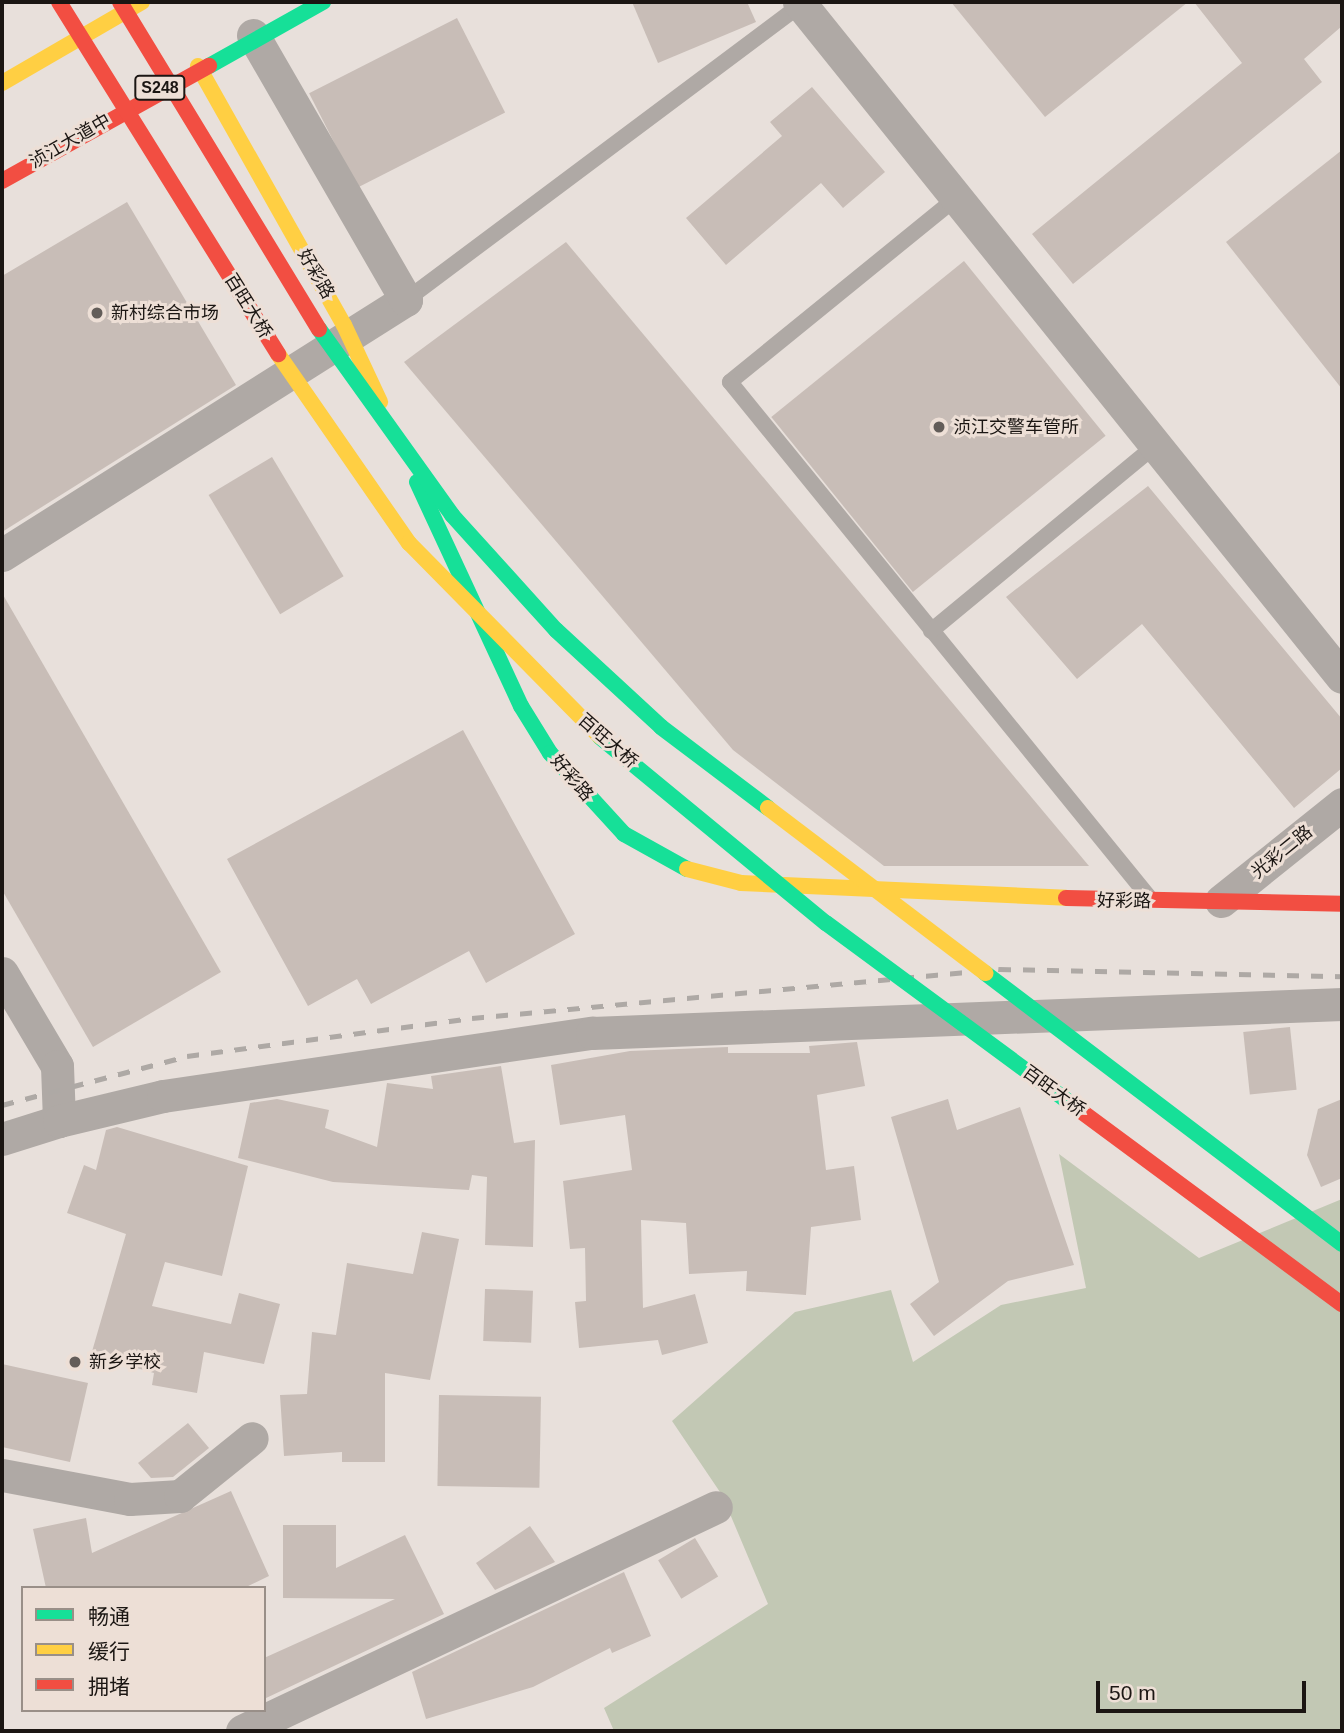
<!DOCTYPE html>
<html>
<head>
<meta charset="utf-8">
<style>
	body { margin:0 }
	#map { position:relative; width:1344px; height:1733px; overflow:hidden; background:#e8e0db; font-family:Helvetica,"Noto Sans SC",sans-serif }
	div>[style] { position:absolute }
	.forest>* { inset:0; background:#c2c8b4 }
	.building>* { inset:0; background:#c8bdb7; transform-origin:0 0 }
	.lane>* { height:16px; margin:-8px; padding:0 8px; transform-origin:8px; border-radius:8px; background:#afa9a5 }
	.street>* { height:33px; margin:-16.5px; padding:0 16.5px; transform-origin:16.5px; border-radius:16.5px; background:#afa9a5 }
	.fast>* { height:16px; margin:-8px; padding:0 8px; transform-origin:8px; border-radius:8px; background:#16e098 }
	.slow>* { height:16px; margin:-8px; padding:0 8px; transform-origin:8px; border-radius:8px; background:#ffcf43 }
	.jam>* { height:16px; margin:-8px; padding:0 8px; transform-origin:8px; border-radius:8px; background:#f24e42 }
	.rail>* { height:5px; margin-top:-2.5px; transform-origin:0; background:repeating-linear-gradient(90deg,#aea9a5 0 12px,transparent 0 24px) }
	.fast-bridge>* { height:16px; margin:-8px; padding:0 8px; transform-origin:8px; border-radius:8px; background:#16e098 }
	.slow-bridge>* { height:16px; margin:-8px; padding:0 8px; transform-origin:8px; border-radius:8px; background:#ffcf43 }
	.jam-bridge>* { height:16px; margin:-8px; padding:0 8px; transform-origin:8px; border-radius:8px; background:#f24e42 }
	.dots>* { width:19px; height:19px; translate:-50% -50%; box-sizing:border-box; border:4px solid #eddfd6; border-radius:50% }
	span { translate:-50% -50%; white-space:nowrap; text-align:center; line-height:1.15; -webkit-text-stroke:6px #eddfd6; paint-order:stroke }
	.shield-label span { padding:2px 5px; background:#eddfd6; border:2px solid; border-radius:5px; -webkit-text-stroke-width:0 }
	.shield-label { font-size:16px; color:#1b1613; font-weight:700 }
	.street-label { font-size:18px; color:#1b1613 }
	.poi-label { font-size:18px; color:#1b1613 }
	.left { translate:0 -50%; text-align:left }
	.frame { position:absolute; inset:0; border:4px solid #1b1613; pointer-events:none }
	.legend { position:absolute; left:21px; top:1586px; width:245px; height:126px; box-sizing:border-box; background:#eddfd6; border:2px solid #998f88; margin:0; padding:9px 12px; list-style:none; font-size:21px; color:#1b1613 }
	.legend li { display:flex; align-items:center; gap:14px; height:35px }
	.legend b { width:35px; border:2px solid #998f88 }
	.scale { position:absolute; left:1096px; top:1681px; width:210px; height:32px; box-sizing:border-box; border:4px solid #1b1613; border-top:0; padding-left:9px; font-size:21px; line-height:24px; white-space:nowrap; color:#1b1613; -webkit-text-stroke:5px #eddfd6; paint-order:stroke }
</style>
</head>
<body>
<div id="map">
	<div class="forest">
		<i style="clip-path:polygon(1059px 1154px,1199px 1258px,1342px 1199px,1342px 1731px,614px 1731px,604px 1708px,768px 1604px,722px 1495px,672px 1421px,795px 1312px,891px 1290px,913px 1362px,1001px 1305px,1086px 1288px)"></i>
	</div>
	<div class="building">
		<i style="clip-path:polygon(632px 2px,747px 2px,756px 22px,658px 63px)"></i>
		<i style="clip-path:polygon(951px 2px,1188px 2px,1045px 117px)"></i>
		<i style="clip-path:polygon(1194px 2px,1342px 2px,1342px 26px,1304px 59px,1322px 82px,1073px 284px,1032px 234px,1242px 63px)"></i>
		<i style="left:457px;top:18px;width:106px;height:166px;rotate:63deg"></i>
		<i style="clip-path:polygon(812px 87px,885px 172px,843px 208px,821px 183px,726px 265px,686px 218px,782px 136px,770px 122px)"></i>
		<i style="clip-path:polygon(1342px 150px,1342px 389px,1226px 242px)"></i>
		<i style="clip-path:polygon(127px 202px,236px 385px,2px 532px,2px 276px)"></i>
		<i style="clip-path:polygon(566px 242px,950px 700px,1089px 866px,884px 866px,733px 750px,404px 362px)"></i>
		<i style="left:964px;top:261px;width:225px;height:248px;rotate:51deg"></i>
		<i style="left:272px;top:457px;width:139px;height:74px;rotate:59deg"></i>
		<i style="clip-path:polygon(1148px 486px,1342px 719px,1342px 768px,1294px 808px,1142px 624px,1077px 679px,1006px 597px)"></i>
		<i style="clip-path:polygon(2px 593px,221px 972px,93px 1047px,2px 890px)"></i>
		<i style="clip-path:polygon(463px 730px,575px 934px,486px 983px,469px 951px,371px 1004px,357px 979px,308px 1006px,227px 859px)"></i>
		<i style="left:1290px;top:1027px;width:63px;height:47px;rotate:84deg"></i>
		<i style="clip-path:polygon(857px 1042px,865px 1086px,817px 1095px,826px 1170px,854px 1166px,861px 1220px,811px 1227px,806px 1295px,746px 1291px,747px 1271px,689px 1274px,686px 1223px,641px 1220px,643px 1308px,695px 1294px,708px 1343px,662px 1355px,658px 1340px,579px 1348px,575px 1302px,586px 1301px,585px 1248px,570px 1249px,563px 1181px,632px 1170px,625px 1115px,560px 1125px,551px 1065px,630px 1051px,728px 1047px,728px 1053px,810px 1053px,809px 1046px)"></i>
		<i style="clip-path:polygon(501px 1066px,514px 1143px,535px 1140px,533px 1247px,485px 1245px,487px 1177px,472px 1175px,469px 1190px,333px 1182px,238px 1158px,250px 1103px,277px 1099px,329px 1110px,325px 1128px,377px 1147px,387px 1083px,433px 1089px,431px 1076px)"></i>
		<i style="clip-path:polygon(948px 1099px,957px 1130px,1020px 1107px,1074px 1265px,1008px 1281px,934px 1336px,910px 1304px,939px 1282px,891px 1117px)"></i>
		<i style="clip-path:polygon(1342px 1099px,1342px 1178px,1321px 1187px,1307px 1155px,1318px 1109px)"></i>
		<i style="clip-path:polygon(117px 1127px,248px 1166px,222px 1276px,165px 1262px,152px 1306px,231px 1324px,239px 1293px,280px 1304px,264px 1364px,204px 1352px,197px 1393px,152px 1385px,154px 1373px,91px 1355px,126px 1234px,67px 1213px,84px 1165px,96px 1170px,106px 1130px)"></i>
		<i style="clip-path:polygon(422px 1232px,459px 1239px,430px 1380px,385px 1373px,385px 1462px,342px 1462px,342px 1452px,284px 1456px,280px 1395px,307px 1394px,312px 1332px,336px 1335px,347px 1263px,413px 1274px)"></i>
		<i style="left:485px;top:1289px;width:48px;height:52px;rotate:2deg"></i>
		<i style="clip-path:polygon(2px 1364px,88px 1383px,70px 1462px,2px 1447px)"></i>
		<i style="left:439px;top:1395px;width:102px;height:91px;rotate:1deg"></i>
		<i style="clip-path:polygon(188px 1423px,209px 1448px,173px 1477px,151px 1478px,138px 1463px)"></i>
		<i style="clip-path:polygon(231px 1491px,269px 1576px,244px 1588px,46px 1588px,33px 1529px,86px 1518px,92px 1553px)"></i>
		<i style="clip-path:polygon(283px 1525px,336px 1525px,336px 1568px,405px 1535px,444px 1614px,264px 1699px,264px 1658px,395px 1599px,283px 1598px)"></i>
		<i style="clip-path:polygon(530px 1526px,555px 1562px,495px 1590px,476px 1563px)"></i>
		<i style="left:695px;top:1538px;width:45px;height:43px;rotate:59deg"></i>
		<i style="clip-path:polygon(624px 1572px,651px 1636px,612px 1653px,610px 1648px,533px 1687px,426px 1719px,412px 1672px)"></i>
	</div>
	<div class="lane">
		<i style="left:955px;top:199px;width:290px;rotate:140.9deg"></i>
		<i style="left:730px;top:382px;width:663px;rotate:50.88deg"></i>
		<i style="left:406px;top:300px;width:492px;rotate:-36.8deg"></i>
		<i style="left:931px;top:631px;width:291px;rotate:-39.6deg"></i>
	</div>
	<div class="street">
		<i style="left:799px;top:2px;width:866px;rotate:51.19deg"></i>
		<i style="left:2px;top:555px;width:478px;rotate:-32.3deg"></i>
		<i style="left:406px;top:300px;width:306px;rotate:-120deg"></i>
		<i style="left:1221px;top:901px;width:155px;rotate:-38.7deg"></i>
		<i style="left:2px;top:973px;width:108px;rotate:59.4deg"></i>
		<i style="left:57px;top:1066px;width:55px;rotate:87.9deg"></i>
		<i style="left:59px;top:1121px;width:60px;rotate:162.5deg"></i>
		<i style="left:59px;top:1121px;width:107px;rotate:-13.5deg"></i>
		<i style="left:163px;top:1096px;width:434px;rotate:-8.4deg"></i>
		<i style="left:592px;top:1033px;width:751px;rotate:-2.21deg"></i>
		<i style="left:2px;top:1475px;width:130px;rotate:10.6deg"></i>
		<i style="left:130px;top:1499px;width:50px;rotate:-3.4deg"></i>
		<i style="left:180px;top:1496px;width:92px;rotate:-38.9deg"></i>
		<i style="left:242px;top:1731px;width:524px;rotate:-25.29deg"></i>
	</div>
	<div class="fast">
		<i style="left:209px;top:66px;width:131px;rotate:-29.3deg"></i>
		<i style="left:417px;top:482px;width:247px;rotate:65.1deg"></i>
		<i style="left:521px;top:706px;width:55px;rotate:58.3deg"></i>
		<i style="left:550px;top:753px;width:110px;rotate:47.6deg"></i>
		<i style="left:624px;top:834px;width:72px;rotate:29.1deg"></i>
	</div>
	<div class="slow">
		<i style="left:198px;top:66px;width:297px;rotate:60.6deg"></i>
		<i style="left:344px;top:325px;width:85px;rotate:64.9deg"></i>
		<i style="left:2px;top:83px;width:162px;rotate:-30.1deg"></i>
		<i style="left:687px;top:869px;width:56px;rotate:14.5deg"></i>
		<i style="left:741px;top:883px;width:325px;rotate:2.6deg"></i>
	</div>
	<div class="jam">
		<i style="left:2px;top:181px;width:237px;rotate:-29.1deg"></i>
		<i style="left:1066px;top:898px;width:276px;rotate:1.2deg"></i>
	</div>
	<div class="rail">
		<i style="left:2px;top:1105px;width:191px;rotate:-14.8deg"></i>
		<i style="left:187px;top:1056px;width:288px;rotate:-7.6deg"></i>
		<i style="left:472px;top:1018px;width:529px;rotate:-5.31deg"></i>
		<i style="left:999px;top:969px;width:343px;rotate:1.2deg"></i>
	</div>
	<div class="fast-bridge">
		<i style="left:319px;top:329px;width:229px;rotate:54.4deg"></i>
		<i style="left:452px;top:515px;width:155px;rotate:47.9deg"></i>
		<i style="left:556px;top:630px;width:143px;rotate:42.7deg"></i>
		<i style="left:661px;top:727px;width:134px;rotate:37.1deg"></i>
		<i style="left:600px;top:737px;width:293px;rotate:39.5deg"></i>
		<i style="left:826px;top:923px;width:313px;rotate:36.4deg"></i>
		<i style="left:985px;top:973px;width:448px;rotate:37.2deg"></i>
	</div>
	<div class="slow-bridge">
		<i style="left:278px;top:354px;width:230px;rotate:55.3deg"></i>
		<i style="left:409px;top:543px;width:272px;rotate:45.4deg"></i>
		<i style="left:768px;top:808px;width:273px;rotate:37.2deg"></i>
	</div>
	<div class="jam-bridge">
		<i style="left:59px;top:2px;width:415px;rotate:58.1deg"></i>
		<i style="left:120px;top:2px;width:383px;rotate:58.7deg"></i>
		<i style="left:1078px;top:1109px;width:328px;rotate:36.5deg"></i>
	</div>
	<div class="dots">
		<i style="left:97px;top:313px;background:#635d59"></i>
		<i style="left:939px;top:427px;background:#635d59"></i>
		<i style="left:75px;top:1362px;background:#635d59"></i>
	</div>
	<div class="shield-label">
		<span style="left:160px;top:88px">S248</span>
	</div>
	<div class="street-label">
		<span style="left:70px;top:141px;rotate:-30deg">浈江大道中</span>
		<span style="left:316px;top:274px;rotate:60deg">好彩路</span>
		<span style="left:248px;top:306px;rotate:58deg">百旺大桥</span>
		<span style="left:608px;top:741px;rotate:41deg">百旺大桥</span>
		<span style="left:572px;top:778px;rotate:50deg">好彩路</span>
		<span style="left:1282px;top:852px;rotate:-39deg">光彩二路</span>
		<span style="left:1124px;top:901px;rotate:1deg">好彩路</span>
		<span style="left:1054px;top:1091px;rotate:36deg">百旺大桥</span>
	</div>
	<div class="poi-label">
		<span class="left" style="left:111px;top:313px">新村综合市场</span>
		<span class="left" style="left:953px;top:427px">浈江交警车管所</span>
		<span class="left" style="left:89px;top:1362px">新乡学校</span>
	</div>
	<div class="frame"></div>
	<ul class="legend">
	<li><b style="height:9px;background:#16e098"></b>畅通</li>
	<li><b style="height:9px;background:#ffcf43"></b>缓行</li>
	<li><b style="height:9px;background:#f24e42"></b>拥堵</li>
	</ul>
	<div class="scale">50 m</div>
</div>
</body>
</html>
